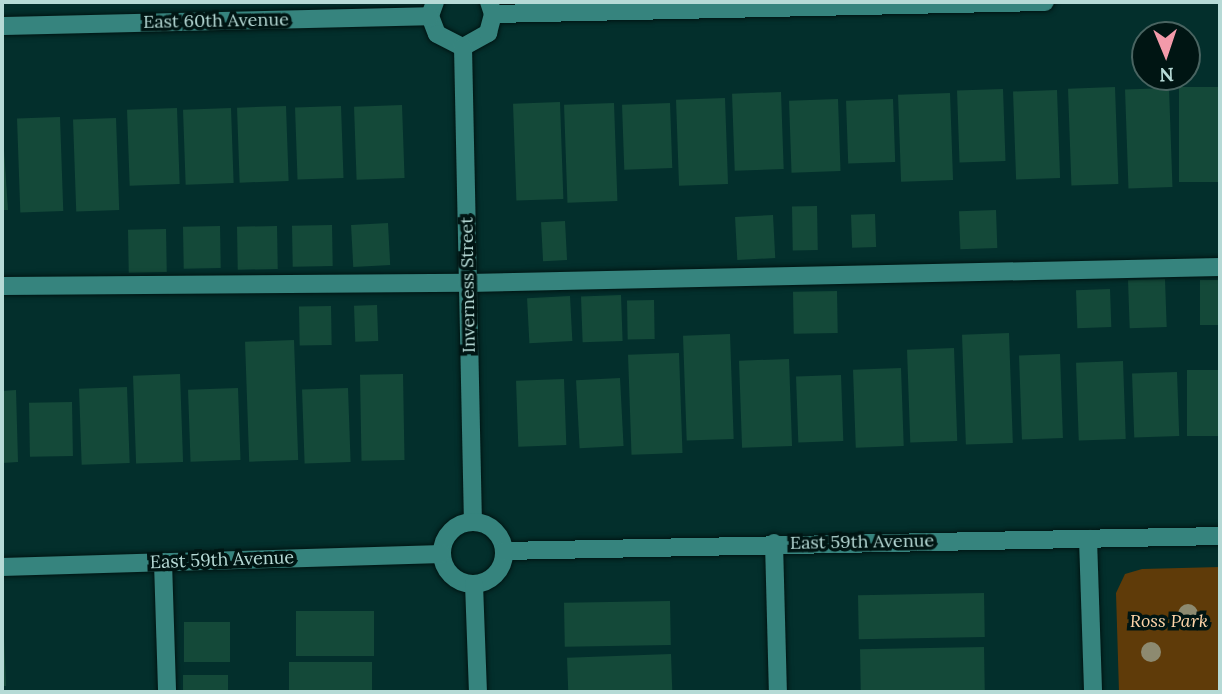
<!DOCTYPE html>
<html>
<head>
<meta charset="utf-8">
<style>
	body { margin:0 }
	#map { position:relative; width:1222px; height:694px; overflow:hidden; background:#032f2c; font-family:Lora,serif }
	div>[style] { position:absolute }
	.green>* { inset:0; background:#5f3b09 }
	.building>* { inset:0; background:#144939; transform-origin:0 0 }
	.roads { filter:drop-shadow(0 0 2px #001513) drop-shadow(0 0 2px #001513) }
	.service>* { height:18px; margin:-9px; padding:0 9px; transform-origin:9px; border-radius:9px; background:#36847e }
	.minor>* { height:18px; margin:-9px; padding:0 9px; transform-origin:9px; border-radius:9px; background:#36847e }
	.minor>.ring { margin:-9px; padding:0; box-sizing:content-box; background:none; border:18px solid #36847e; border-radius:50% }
	.trees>* { width:20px; height:20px; margin:-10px; border-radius:50%; background:#8d8a70 }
	span { translate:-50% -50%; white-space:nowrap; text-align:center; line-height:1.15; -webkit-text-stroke:7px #001513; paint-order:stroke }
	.street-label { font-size:18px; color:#b6dad6 }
	.park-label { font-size:18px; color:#fed4a8; font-style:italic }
	.frame { position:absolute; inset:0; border:4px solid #b6dad6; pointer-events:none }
	.north { position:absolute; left:1131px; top:21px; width:70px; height:70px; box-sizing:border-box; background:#001513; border:2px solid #496461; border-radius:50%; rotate:178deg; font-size:19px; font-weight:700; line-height:28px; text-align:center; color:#b6dad6 }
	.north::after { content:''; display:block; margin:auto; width:24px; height:32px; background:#f39aaa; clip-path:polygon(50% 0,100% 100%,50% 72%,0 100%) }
</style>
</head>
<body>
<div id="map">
	<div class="green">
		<i style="clip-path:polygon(1220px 567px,1220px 692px,1119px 692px,1116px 593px,1125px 574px,1142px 569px)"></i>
	</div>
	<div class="building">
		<i style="left:1115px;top:87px;width:97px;height:47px;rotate:88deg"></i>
		<i style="left:1220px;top:87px;width:95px;height:41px;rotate:90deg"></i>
		<i style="left:1169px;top:88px;width:99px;height:44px;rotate:88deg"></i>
		<i style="left:1003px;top:89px;width:72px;height:46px;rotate:88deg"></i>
		<i style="left:1057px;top:90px;width:88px;height:44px;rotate:88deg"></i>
		<i style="left:781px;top:92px;width:77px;height:49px;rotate:88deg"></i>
		<i style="left:950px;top:93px;width:87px;height:52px;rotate:88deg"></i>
		<i style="left:725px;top:98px;width:86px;height:49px;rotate:88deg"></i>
		<i style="left:838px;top:99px;width:72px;height:49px;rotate:88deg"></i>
		<i style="left:893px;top:99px;width:63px;height:47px;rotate:88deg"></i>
		<i style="left:560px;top:102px;width:97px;height:47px;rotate:88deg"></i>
		<i style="left:614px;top:103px;width:98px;height:50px;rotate:88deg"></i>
		<i style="left:670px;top:103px;width:65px;height:48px;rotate:88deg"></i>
		<i style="left:402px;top:105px;width:73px;height:48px;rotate:88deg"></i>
		<i style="left:286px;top:106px;width:75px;height:49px;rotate:88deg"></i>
		<i style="left:341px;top:106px;width:72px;height:46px;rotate:88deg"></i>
		<i style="left:177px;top:108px;width:76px;height:50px;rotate:88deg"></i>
		<i style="left:231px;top:108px;width:75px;height:48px;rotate:88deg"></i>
		<i style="left:60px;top:117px;width:94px;height:43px;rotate:88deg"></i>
		<i style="left:116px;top:118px;width:92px;height:43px;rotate:88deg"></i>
		<i style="clip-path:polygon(2px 120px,8px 210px,2px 210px)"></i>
		<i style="left:817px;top:206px;width:44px;height:25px;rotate:89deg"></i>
		<i style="left:996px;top:210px;width:38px;height:37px;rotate:88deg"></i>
		<i style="left:875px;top:214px;width:33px;height:24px;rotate:88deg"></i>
		<i style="left:773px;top:215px;width:43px;height:38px;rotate:87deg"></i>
		<i style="left:565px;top:221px;width:39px;height:24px;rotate:87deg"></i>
		<i style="left:388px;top:223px;width:42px;height:37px;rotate:87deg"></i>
		<i style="left:332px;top:225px;width:41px;height:40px;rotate:89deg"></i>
		<i style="left:220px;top:226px;width:42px;height:37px;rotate:89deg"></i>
		<i style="left:277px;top:226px;width:43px;height:40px;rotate:89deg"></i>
		<i style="left:166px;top:229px;width:43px;height:38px;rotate:89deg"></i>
		<i style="left:1165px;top:279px;width:48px;height:37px;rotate:88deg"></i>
		<i style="left:1220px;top:280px;width:45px;height:20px;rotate:90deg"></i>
		<i style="left:1110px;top:289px;width:38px;height:34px;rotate:88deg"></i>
		<i style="left:837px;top:291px;width:42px;height:44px;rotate:89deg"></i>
		<i style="left:621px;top:295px;width:46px;height:40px;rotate:88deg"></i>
		<i style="left:570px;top:296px;width:45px;height:43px;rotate:87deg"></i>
		<i style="left:654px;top:300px;width:39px;height:27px;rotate:89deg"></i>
		<i style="left:377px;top:305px;width:36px;height:23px;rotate:88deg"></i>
		<i style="left:331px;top:306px;width:39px;height:32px;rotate:89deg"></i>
		<i style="left:1009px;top:333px;width:110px;height:47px;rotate:88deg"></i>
		<i style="left:730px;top:334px;width:105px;height:47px;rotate:88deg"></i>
		<i style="left:294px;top:340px;width:120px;height:49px;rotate:88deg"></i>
		<i style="left:954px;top:348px;width:93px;height:47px;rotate:88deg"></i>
		<i style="left:679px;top:353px;width:100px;height:51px;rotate:88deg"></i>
		<i style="left:1060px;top:354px;width:84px;height:41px;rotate:88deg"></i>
		<i style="left:789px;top:359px;width:87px;height:50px;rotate:88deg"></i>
		<i style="left:1123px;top:361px;width:78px;height:47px;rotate:88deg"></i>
		<i style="left:901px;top:368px;width:78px;height:48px;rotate:88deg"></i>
		<i style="left:1220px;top:370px;width:66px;height:33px;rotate:90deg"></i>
		<i style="left:1177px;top:372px;width:64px;height:45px;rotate:88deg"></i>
		<i style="left:180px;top:374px;width:88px;height:47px;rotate:88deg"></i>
		<i style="left:403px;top:374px;width:86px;height:43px;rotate:89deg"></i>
		<i style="left:841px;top:375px;width:66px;height:45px;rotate:88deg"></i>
		<i style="left:620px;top:378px;width:68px;height:44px;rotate:87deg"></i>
		<i style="left:564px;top:379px;width:66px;height:48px;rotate:88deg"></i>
		<i style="left:127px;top:387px;width:76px;height:48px;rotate:88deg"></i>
		<i style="left:238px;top:388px;width:72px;height:50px;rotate:88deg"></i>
		<i style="left:348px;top:388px;width:74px;height:46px;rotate:88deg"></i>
		<i style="clip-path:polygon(16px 390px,18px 462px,2px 463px,2px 391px)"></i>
		<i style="left:72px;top:402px;width:54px;height:43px;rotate:89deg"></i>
		<i style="left:984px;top:593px;width:44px;height:126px;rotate:89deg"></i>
		<i style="left:670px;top:601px;width:44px;height:106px;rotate:89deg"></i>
		<i style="left:374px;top:611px;width:45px;height:78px;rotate:90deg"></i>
		<i style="left:184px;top:622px;width:46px;height:40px"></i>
		<i style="clip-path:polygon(2px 637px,4px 637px,6px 686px,2px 686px)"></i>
		<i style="left:984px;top:647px;width:43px;height:124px;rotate:89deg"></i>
		<i style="left:671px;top:654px;width:38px;height:104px;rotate:88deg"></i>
		<i style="left:372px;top:662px;width:30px;height:83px;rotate:90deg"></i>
		<i style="left:183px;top:675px;width:45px;height:17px"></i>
	</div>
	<div class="roads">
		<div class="service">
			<i style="left:2px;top:286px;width:466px;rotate:-0.4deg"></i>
			<i style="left:468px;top:283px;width:752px;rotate:-1.22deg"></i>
			<i style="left:774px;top:543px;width:149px;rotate:88.5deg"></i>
			<i style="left:163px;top:562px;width:130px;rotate:88.2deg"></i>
		</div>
		<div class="minor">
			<i style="left:435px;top:2px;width:15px;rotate:110deg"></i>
			<i style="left:430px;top:16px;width:19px;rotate:69deg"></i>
			<i style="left:437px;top:34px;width:29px;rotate:27deg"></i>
			<i style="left:463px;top:47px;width:29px;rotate:-29deg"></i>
			<i style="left:488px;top:33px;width:20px;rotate:-75deg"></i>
			<i style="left:493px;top:14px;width:13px;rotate:-108deg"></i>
			<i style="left:493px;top:14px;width:552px;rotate:-1.25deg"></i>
			<i style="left:2px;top:26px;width:428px;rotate:-1.3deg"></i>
			<i style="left:463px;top:47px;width:475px;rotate:88.8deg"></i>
			<i class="ring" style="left:442px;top:522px;width:44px;height:44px"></i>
			<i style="left:1088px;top:539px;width:153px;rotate:88.1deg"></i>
			<i style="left:504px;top:551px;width:716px;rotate:-1.2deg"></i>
			<i style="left:2px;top:567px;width:440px;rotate:-1.7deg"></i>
			<i style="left:474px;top:584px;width:108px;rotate:87.9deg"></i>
		</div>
	</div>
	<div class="trees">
		<i style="left:1188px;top:614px"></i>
		<i style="left:1151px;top:652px"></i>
	</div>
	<div class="street-label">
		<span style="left:216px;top:21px;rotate:-1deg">East 60th Avenue</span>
		<span style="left:468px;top:285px;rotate:-91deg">Inverness Street</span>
		<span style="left:862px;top:542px;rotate:-1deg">East 59th Avenue</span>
		<span style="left:222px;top:560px;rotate:-2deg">East 59th Avenue</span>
	</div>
	<div class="park-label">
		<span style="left:1169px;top:621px">Ross Park</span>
	</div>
	<div class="frame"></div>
	<div class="north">N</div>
</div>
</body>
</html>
